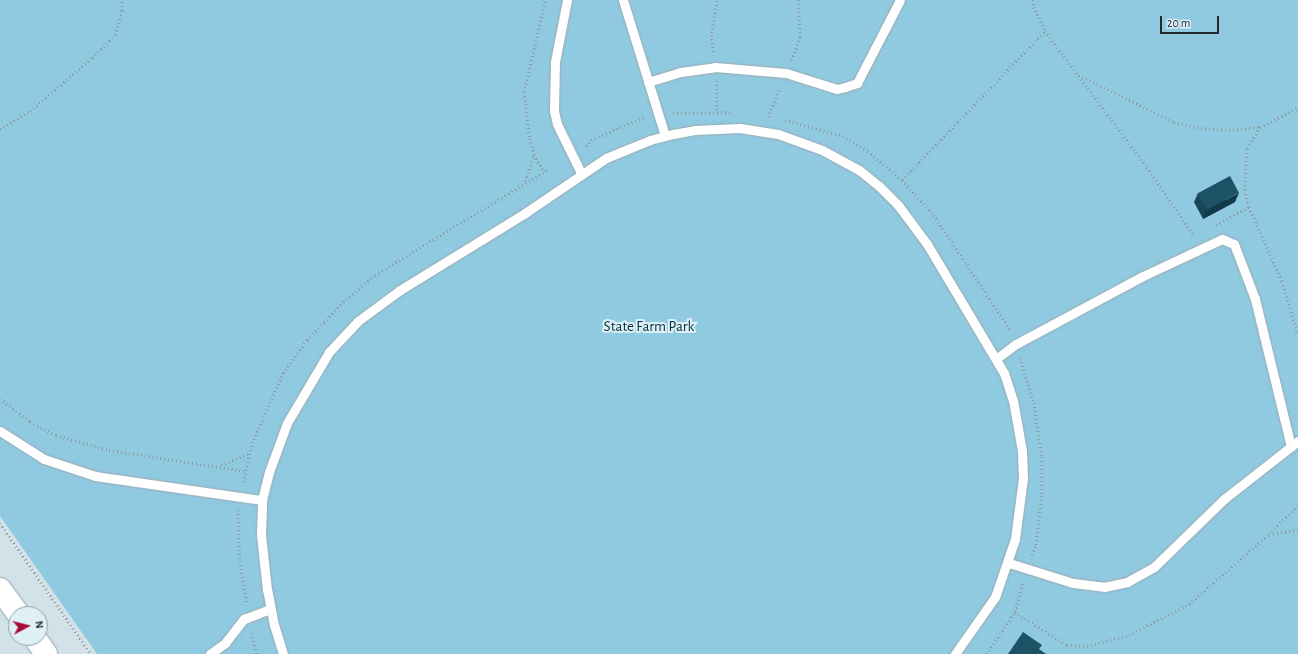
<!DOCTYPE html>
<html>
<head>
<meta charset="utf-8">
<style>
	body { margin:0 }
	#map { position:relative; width:1298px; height:654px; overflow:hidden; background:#d2e2e8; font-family:"Alegreya Sans",sans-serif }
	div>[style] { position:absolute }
	.green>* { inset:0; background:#90cae1 }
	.path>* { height:2.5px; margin-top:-1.25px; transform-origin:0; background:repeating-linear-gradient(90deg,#8f9ba0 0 1px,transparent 0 4px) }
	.roads { filter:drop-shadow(0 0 1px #9cabb1) drop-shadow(0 0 1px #9cabb1) }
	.lane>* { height:9px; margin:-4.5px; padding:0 4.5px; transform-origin:4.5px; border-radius:4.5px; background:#fff }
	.secondary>* { height:22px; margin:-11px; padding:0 11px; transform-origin:11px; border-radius:11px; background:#fff }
	.wall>* { inset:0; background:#194759 }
	.shaded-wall>* { inset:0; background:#143a48 }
	.building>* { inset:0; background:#1d5367; transform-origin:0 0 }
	span { translate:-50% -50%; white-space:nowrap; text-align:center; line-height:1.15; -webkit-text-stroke:4px #dfeff6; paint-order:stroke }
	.park-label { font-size:15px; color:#013140 }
	.north { position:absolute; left:8px; top:606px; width:40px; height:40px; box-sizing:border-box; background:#dfeff6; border:1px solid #94a0a6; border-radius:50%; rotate:83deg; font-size:11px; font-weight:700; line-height:16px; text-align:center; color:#242a2d }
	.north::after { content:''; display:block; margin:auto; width:14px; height:18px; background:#a60c37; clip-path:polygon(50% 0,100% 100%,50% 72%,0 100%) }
	.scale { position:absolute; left:1160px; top:16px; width:59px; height:18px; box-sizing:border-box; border:2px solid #242a2d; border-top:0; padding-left:5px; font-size:12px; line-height:14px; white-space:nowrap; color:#242a2d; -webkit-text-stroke:3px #dfeff6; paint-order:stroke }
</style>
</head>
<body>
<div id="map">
	<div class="green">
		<i style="clip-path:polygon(0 0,1298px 0,1298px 654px,97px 654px,0 516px)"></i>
	</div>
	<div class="path">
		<i style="left:1033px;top:0;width:7px;rotate:82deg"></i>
		<i style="left:1034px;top:7px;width:26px;rotate:65deg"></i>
		<i style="left:713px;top:52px;width:15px;rotate:-98deg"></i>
		<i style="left:711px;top:37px;width:37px;rotate:-81deg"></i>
		<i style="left:791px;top:60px;width:25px;rotate:-69deg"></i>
		<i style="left:800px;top:37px;width:37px;rotate:-93deg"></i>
		<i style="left:1079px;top:75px;width:106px;rotate:26.3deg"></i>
		<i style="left:1174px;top:122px;width:28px;rotate:13deg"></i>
		<i style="left:1201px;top:128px;width:28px;rotate:4deg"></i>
		<i style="left:1229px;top:130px;width:31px;rotate:-6deg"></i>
		<i style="left:1260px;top:127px;width:26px;rotate:121deg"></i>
		<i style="left:1247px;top:149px;width:41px;rotate:92.8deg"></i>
		<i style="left:1245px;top:190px;width:17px;rotate:77deg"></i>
		<i style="left:1249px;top:207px;width:81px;rotate:66deg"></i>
		<i style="left:1282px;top:281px;width:55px;rotate:73.2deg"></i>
		<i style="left:717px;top:81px;width:29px;rotate:90deg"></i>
		<i style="left:673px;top:113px;width:59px;rotate:-1deg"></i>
		<i style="left:768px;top:117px;width:32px;rotate:-68deg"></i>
		<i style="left:785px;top:120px;width:60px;rotate:15.4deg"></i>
		<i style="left:843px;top:136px;width:29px;rotate:31deg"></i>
		<i style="left:868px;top:151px;width:45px;rotate:40.5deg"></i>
		<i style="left:902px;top:180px;width:47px;rotate:47.6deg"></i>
		<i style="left:934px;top:215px;width:139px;rotate:56.4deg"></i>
		<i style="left:1260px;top:127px;width:42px;rotate:-26.6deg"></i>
		<i style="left:0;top:129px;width:35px;rotate:-31deg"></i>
		<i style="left:30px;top:111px;width:82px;rotate:-40.5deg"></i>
		<i style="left:92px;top:58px;width:33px;rotate:-45deg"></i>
		<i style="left:115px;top:35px;width:25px;rotate:-74deg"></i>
		<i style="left:122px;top:11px;width:11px;rotate:-90deg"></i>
		<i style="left:586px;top:146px;width:8px;rotate:-50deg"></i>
		<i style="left:591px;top:140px;width:58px;rotate:-23.5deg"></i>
		<i style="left:534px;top:155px;width:19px;rotate:-106deg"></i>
		<i style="left:529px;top:137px;width:45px;rotate:-96.3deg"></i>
		<i style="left:524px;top:92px;width:94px;rotate:-77.1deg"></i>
		<i style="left:902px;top:180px;width:207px;rotate:-46.2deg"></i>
		<i style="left:1045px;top:31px;width:170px;rotate:53.1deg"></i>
		<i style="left:1147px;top:167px;width:83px;rotate:55.7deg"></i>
		<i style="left:525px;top:181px;width:28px;rotate:-71deg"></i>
		<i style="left:534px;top:155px;width:19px;rotate:58deg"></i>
		<i style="left:1216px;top:225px;width:38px;rotate:-29deg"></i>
		<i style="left:1020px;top:358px;width:47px;rotate:72.7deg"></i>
		<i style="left:1034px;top:403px;width:55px;rotate:81.6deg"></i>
		<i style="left:1042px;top:457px;width:39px;rotate:90deg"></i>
		<i style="left:1042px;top:496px;width:51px;rotate:96.7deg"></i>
		<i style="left:1036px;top:547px;width:9px;rotate:117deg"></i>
		<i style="left:0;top:399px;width:38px;rotate:37deg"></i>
		<i style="left:30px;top:422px;width:29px;rotate:27deg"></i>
		<i style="left:56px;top:435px;width:55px;rotate:15.8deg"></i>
		<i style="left:109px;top:450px;width:138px;rotate:8.8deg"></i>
		<i style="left:221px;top:465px;width:29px;rotate:-22deg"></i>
		<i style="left:243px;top:482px;width:40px;rotate:-77deg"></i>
		<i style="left:252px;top:443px;width:77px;rotate:-66.1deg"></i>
		<i style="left:283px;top:373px;width:41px;rotate:-54deg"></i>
		<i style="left:307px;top:340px;width:52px;rotate:-46.5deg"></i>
		<i style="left:343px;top:302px;width:42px;rotate:-40.2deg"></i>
		<i style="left:375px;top:275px;width:202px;rotate:-31.4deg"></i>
		<i style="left:1298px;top:506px;width:40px;rotate:136deg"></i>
		<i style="left:1269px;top:534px;width:29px;rotate:-8deg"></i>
		<i style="left:238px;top:510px;width:51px;rotate:87.8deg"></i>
		<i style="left:240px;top:561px;width:43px;rotate:80.5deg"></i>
		<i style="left:0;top:523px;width:160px;rotate:55.2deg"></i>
		<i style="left:1015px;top:612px;width:62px;rotate:32.4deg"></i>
		<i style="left:1067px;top:645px;width:20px;rotate:3deg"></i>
		<i style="left:1087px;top:646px;width:43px;rotate:-14.7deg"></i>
		<i style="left:1129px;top:635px;width:68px;rotate:-27.3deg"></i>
		<i style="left:1189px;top:604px;width:106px;rotate:-41.2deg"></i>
		<i style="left:252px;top:633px;width:22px;rotate:77deg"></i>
		<i style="left:986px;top:654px;width:51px;rotate:-55.4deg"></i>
		<i style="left:1015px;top:612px;width:30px;rotate:-76deg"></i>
	</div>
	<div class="roads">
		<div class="lane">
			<i style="left:567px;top:0;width:63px;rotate:101deg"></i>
			<i style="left:555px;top:62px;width:49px;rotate:91.2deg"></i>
			<i style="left:554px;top:111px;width:13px;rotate:77deg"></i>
			<i style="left:557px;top:124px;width:55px;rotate:63.9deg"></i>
			<i style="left:623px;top:0;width:142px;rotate:72.8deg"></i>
			<i style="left:648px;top:82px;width:34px;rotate:-17deg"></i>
			<i style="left:681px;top:72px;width:34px;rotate:-8deg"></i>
			<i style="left:715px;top:67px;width:71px;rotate:4.8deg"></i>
			<i style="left:786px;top:73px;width:53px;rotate:17.4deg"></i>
			<i style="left:837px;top:89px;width:8px;rotate:-14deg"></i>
			<i style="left:845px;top:87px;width:13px;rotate:-18deg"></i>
			<i style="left:857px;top:83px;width:93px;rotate:-62.6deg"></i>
			<i style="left:996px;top:359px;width:25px;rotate:-37deg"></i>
			<i style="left:1016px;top:344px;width:144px;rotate:-28.2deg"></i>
			<i style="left:1143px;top:276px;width:87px;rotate:-25.1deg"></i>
			<i style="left:1222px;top:239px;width:13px;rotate:23deg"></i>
			<i style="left:1234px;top:244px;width:59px;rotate:69.1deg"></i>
			<i style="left:1255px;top:299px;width:152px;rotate:76.3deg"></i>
			<i style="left:0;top:431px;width:52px;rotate:32.5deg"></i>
			<i style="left:44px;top:459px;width:54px;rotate:18.4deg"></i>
			<i style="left:95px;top:476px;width:169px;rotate:8.2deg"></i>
			<i style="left:1009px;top:563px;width:67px;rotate:17.4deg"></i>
			<i style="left:1073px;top:583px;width:31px;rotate:7deg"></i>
			<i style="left:1104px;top:587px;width:24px;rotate:-12deg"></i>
			<i style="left:1127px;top:582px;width:31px;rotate:-29deg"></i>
			<i style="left:1154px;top:567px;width:98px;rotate:-44.2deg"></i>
			<i style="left:1224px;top:499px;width:94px;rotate:-38.1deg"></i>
			<i style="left:210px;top:654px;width:19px;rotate:-36deg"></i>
			<i style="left:225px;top:643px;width:31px;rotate:-52deg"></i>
			<i style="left:244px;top:619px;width:28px;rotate:-21deg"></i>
			<i style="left:283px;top:654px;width:30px;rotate:-107deg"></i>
			<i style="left:274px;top:625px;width:36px;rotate:-101deg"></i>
			<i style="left:267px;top:590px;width:55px;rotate:-96.2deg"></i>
			<i style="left:261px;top:535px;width:35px;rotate:-88deg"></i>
			<i style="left:262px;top:500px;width:29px;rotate:-76deg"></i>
			<i style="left:269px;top:472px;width:52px;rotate:-69.8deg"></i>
			<i style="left:287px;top:423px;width:82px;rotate:-59.4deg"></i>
			<i style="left:329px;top:352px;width:42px;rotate:-46.9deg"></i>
			<i style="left:358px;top:321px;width:52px;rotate:-36.4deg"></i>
			<i style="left:400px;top:290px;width:147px;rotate:-31.6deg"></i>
			<i style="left:525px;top:213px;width:98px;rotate:-34.2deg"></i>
			<i style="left:606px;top:158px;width:48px;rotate:-22.2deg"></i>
			<i style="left:650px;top:140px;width:24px;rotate:-15deg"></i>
			<i style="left:673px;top:134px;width:22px;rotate:-10deg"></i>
			<i style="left:695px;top:130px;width:45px;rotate:-2.5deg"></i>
			<i style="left:740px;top:128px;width:38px;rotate:9deg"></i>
			<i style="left:778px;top:134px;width:47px;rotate:20deg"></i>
			<i style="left:822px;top:150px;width:42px;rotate:28.4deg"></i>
			<i style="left:859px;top:170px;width:26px;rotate:39deg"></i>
			<i style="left:879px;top:186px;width:27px;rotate:45deg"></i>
			<i style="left:898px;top:205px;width:49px;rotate:53.4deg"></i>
			<i style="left:927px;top:244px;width:150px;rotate:59.2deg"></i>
			<i style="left:1004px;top:373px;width:28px;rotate:72deg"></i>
			<i style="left:1013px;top:400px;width:52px;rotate:80deg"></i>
			<i style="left:1022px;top:451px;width:27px;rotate:88deg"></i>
			<i style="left:1023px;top:478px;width:62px;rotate:97.5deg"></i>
			<i style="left:1015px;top:539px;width:61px;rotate:109deg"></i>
			<i style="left:995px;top:597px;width:70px;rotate:125.1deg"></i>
		</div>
		<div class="secondary">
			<i style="left:0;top:589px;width:31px;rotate:54deg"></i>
			<i style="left:35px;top:638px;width:19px;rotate:55deg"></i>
		</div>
	</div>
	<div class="wall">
		<i style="clip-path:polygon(1198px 193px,1235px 202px,1203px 219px,1194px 202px)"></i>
	</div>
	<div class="shaded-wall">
		<i style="clip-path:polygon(1239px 193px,1235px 202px,1203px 219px,1206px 210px)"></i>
	</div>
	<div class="building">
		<i style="left:1230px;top:176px;width:19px;height:36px;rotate:62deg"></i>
		<i style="clip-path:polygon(1023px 632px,1042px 645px,1039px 649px,1046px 654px,1008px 654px)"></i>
	</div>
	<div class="park-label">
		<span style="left:649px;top:327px">State Farm Park</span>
	</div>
	<div class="north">N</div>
	<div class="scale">20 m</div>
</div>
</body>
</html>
